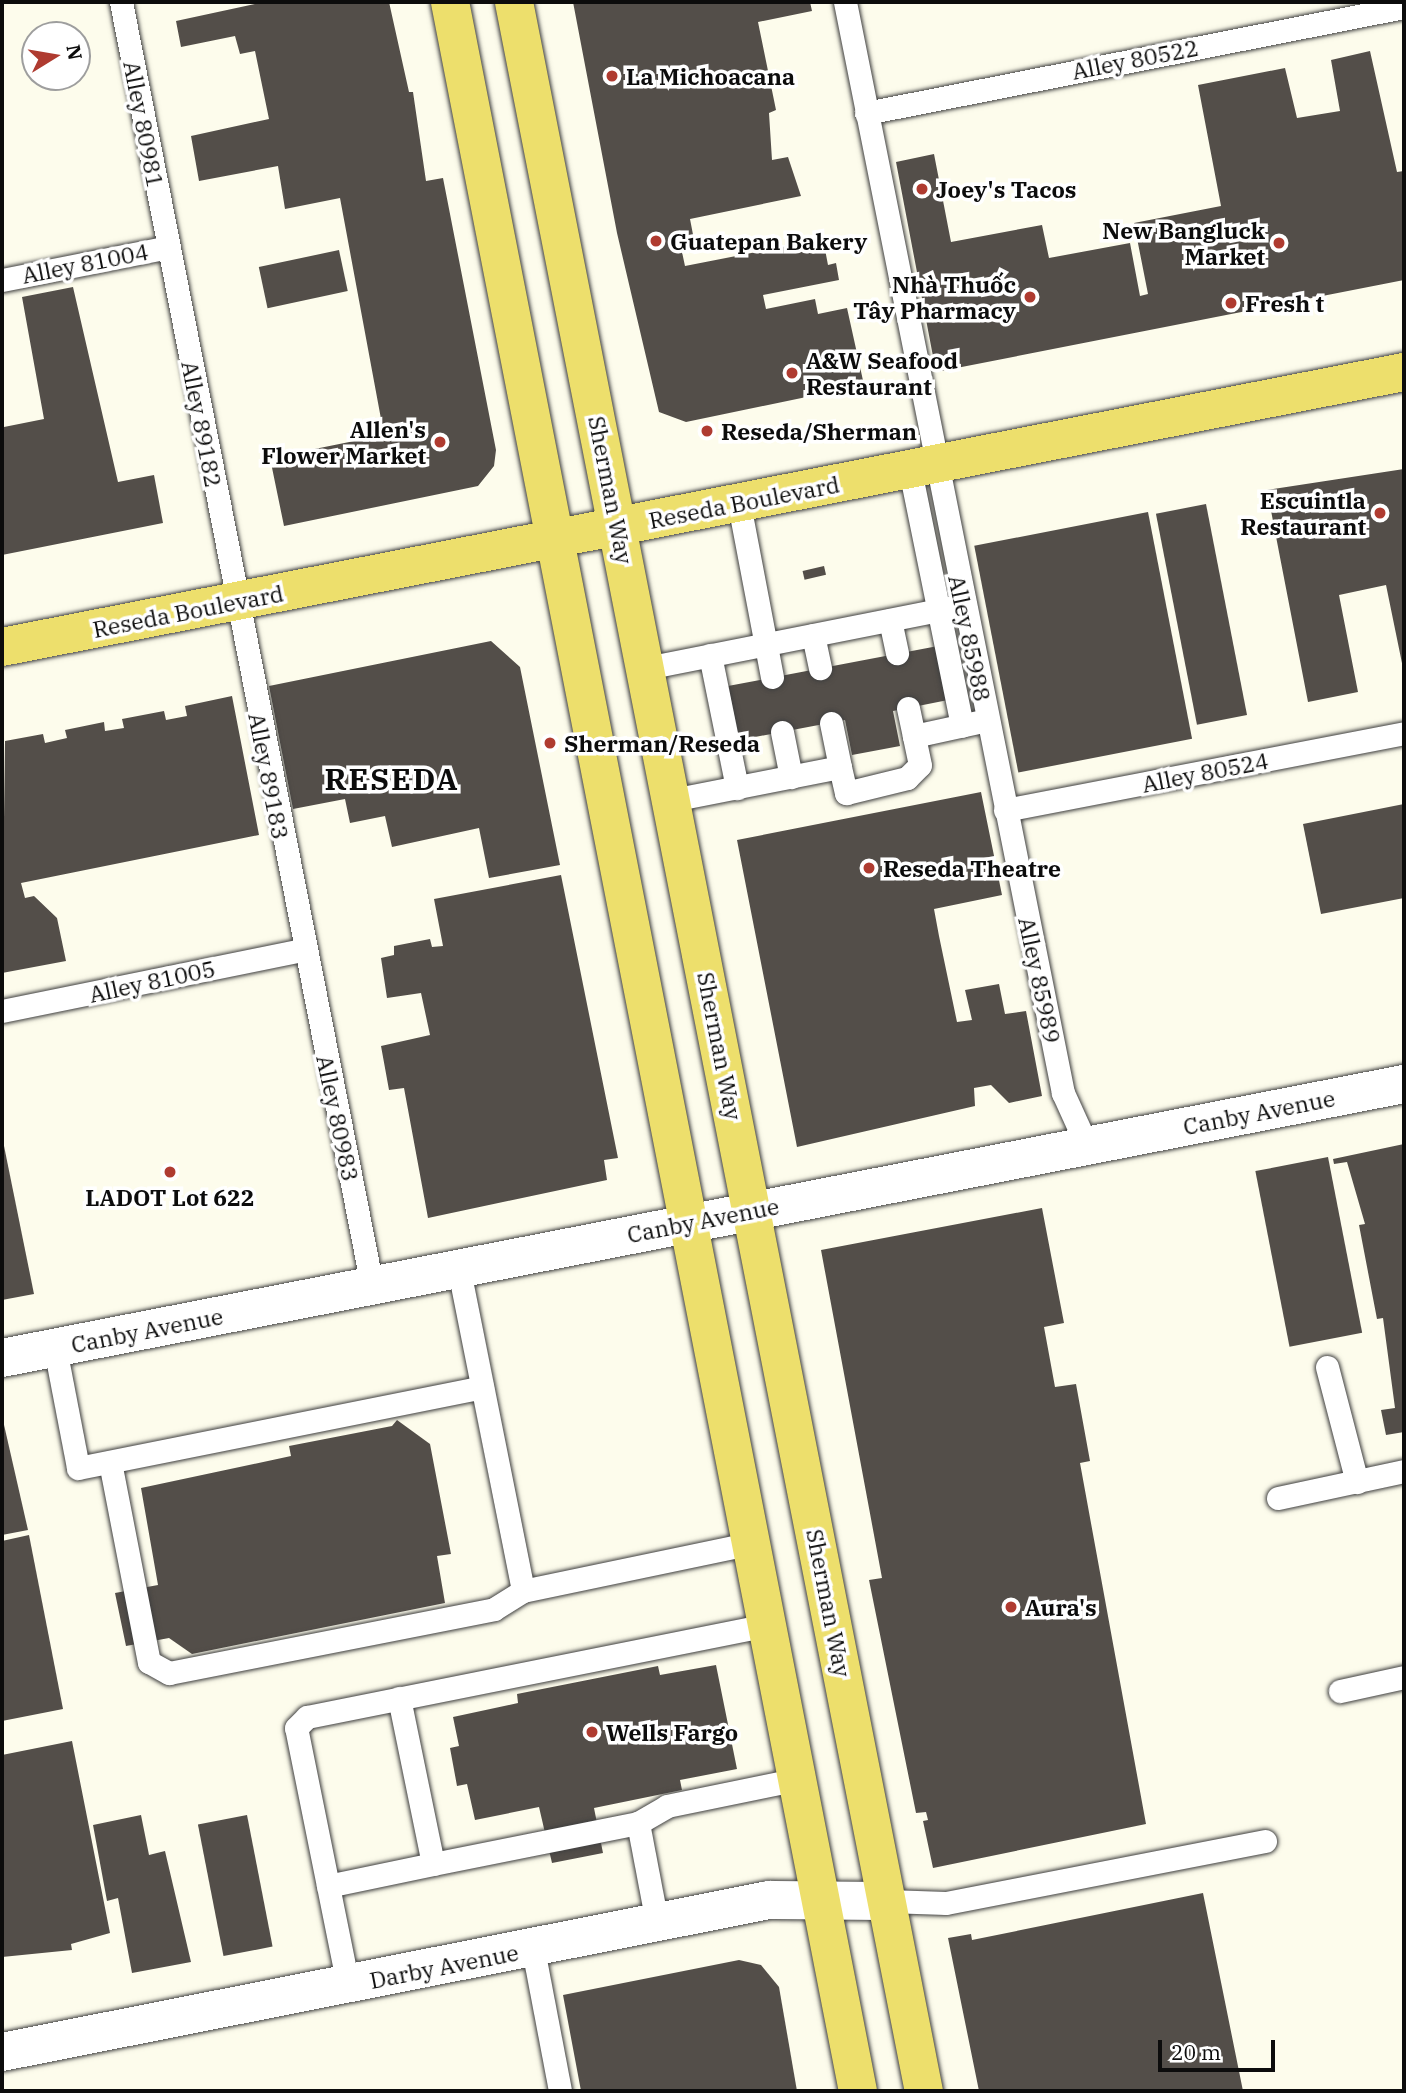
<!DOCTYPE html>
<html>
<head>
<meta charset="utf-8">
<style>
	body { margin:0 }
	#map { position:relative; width:1406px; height:2093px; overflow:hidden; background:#fdfcec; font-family:"IBM Plex Serif",serif }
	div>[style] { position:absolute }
	.building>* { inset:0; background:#534e49; transform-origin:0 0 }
	.roads { filter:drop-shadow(0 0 2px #3f3f3f) drop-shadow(0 0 2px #3f3f3f) }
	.service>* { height:23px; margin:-11.5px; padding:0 11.5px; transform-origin:11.5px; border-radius:11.5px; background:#fff }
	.minor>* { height:38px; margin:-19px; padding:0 19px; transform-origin:19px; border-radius:19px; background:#fff }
	.primary>* { height:38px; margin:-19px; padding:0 19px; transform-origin:19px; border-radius:19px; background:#eddf6c }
	.dots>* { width:19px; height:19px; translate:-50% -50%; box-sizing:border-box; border:4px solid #fff; border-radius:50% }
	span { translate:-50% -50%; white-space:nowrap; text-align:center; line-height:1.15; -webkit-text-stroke:7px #fff; paint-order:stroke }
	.street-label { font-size:23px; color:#0c0c0c }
	.poi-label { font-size:23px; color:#0c0c0c; font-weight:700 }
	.left { translate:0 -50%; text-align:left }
	.right { translate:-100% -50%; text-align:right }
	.district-label { font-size:30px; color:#0c0c0c; font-weight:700; letter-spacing:2px }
	.frame { position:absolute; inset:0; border:4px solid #0c0c0c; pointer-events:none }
	.north { position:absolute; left:21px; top:21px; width:70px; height:70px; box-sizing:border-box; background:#fff; border:2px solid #9e9e9e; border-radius:50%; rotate:79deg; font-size:19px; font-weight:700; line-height:28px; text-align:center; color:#0c0c0c }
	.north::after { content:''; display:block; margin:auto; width:24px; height:32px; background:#af3b30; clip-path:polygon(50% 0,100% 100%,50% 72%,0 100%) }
	.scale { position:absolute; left:1158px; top:2040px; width:117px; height:32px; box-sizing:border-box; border:4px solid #0c0c0c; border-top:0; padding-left:9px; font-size:21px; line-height:24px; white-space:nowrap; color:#0c0c0c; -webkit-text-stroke:5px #fff; paint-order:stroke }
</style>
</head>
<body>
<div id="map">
	<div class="building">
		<i style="clip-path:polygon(264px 2px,389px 2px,409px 92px,413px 92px,426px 181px,443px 178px,496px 450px,494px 466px,478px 486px,284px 526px,270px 458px,384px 435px,340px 198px,285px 209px,278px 166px,199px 181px,191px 136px,269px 119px,255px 51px,240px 54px,235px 36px,181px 47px,176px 21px)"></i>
		<i style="clip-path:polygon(573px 2px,810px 2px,812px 11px,758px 22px,776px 110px,769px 113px,772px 160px,788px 157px,801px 196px,690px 219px,696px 250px,682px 252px,685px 266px,823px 239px,828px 265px,836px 263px,839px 280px,763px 295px,766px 309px,815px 299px,818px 314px,847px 308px,864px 385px,686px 422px,659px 412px,617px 233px)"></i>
		<i style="clip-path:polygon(1370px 51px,1397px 172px,1404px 171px,1404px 280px,936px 372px,896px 162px,934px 154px,951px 242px,1042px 225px,1049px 258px,1130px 243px,1140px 296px,1148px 294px,1134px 223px,1221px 206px,1198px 85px,1285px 68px,1297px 118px,1340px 111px,1331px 60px)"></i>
		<i style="left:339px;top:250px;width:42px;height:82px;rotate:78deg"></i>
		<i style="clip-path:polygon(73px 287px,118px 482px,154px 475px,163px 523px,2px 555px,2px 420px,4px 427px,44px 419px,22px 297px)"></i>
		<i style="clip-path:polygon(1404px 469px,1404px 673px,1386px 585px,1339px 595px,1358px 692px,1308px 702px,1267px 490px)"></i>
		<i style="left:1206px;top:504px;width:215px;height:51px;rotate:79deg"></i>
		<i style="left:1148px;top:512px;width:231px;height:177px;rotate:79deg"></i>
		<i style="left:824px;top:566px;width:9px;height:22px;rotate:77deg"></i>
		<i style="clip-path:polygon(491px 641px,520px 667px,560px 865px,489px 878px,479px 828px,392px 847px,385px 816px,350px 823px,345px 799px,293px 809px,269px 686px)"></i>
		<i style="clip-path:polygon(938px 646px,948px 700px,893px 711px,900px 746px,852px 755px,845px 720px,739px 740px,728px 686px)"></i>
		<i style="clip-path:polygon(232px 696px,259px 835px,21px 883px,25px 898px,34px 896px,57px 918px,66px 961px,2px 973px,5px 741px,43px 734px,45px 743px,67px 738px,65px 730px,104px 722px,105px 731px,124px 728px,122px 719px,164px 711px,166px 720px,187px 716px,185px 706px)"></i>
		<i style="clip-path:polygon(981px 792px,1002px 895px,934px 909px,939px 936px,957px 1022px,972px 1020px,965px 990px,999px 984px,1005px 1014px,1026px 1011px,1042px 1096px,1009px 1103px,991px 1085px,974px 1088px,975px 1106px,797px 1147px,737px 840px)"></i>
		<i style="clip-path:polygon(1404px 804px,1404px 898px,1321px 914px,1303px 824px)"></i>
		<i style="clip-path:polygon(561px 875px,618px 1158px,604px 1160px,607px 1180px,428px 1218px,404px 1088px,389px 1090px,381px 1046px,430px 1035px,421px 993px,387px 998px,381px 958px,394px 955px,394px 946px,430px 939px,432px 947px,443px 946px,434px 899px)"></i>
		<i style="clip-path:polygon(2px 1136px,34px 1294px,2px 1300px)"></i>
		<i style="clip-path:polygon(1404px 1144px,1404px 1432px,1386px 1435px,1381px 1410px,1395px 1408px,1383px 1318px,1377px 1319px,1359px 1225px,1365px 1224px,1347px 1162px,1334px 1164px,1333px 1159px)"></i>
		<i style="left:1328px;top:1157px;width:179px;height:74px;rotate:79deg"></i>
		<i style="clip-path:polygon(1042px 1208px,1064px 1323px,1044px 1327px,1055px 1387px,1076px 1384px,1090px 1461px,1080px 1463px,1146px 1824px,933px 1868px,923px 1821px,928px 1820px,926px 1812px,916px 1813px,869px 1580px,882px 1578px,821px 1250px)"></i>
		<i style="clip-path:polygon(2px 1416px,28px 1530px,2px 1535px)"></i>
		<i style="clip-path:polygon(397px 1420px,430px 1444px,451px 1554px,437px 1556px,445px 1603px,192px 1654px,169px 1638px,126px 1646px,115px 1593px,158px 1585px,141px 1488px,291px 1456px,289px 1446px,392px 1426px)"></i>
		<i style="clip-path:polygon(29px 1535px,63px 1709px,2px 1721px,2px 1541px)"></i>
		<i style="clip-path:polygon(716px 1665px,737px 1769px,680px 1780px,682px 1790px,594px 1808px,603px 1853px,552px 1863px,539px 1807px,475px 1820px,467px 1784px,457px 1786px,450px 1748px,459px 1746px,453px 1717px,518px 1703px,517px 1694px,658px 1666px,660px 1675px)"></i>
		<i style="clip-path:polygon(72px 1741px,110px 1933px,71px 1944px,72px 1950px,2px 1957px,2px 1755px)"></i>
		<i style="clip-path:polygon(141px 1815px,149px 1855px,165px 1851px,191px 1962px,132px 1973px,118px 1898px,107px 1901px,93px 1825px)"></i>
		<i style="left:247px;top:1815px;width:134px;height:50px;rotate:79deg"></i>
		<i style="clip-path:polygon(1203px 1893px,1243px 2091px,979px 2091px,948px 1938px,971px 1934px,972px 1940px)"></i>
		<i style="clip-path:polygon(739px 1960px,761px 1965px,779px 1987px,797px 2091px,581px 2091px,563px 1995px)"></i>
	</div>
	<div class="roads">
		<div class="service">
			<i style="left:121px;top:2px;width:1308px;rotate:78.94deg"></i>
			<i style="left:845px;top:2px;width:1113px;rotate:78.7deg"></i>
			<i style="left:1063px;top:1093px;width:58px;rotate:65.6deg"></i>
			<i style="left:866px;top:113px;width:548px;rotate:-11.15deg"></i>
			<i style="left:2px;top:280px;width:169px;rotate:-11.2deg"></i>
			<i style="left:910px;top:470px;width:261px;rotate:78.5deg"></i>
			<i style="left:739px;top:504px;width:176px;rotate:79.2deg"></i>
			<i style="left:890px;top:620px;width:34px;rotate:78deg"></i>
			<i style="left:813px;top:635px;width:34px;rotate:78deg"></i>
			<i style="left:710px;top:655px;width:136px;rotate:78.5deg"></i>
			<i style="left:646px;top:668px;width:323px;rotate:-11.2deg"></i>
			<i style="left:908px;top:708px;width:29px;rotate:78deg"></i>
			<i style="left:831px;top:723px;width:45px;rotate:78.4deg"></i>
			<i style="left:782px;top:732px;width:46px;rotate:78.7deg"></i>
			<i style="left:672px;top:800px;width:171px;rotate:-11.1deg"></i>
			<i style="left:840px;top:767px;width:27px;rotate:77deg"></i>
			<i style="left:846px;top:793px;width:63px;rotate:-13.8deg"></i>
			<i style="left:907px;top:778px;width:18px;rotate:-45deg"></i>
			<i style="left:920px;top:765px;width:30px;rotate:-102deg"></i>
			<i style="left:914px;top:736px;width:75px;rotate:-12.4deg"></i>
			<i style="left:1005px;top:810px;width:406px;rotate:-10.9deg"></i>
			<i style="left:2px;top:1011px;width:306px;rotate:-11.5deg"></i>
			<i style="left:459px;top:1270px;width:327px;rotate:78.7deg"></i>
			<i style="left:523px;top:1591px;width:234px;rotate:-11.8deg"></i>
			<i style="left:55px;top:1348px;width:122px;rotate:79.1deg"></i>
			<i style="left:78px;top:1468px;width:412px;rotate:-11.3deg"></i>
			<i style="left:1327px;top:1367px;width:119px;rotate:75.4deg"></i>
			<i style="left:110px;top:1462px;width:204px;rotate:79deg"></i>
			<i style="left:149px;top:1662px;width:23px;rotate:29deg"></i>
			<i style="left:169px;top:1673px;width:331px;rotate:-11.1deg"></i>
			<i style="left:494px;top:1609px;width:34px;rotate:-32deg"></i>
			<i style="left:1278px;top:1498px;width:129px;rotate:-12.1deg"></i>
			<i style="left:1340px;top:1691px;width:66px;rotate:-12.3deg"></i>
			<i style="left:399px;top:1698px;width:169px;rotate:78.4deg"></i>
			<i style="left:433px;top:1864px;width:209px;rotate:-11.3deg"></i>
			<i style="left:638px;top:1823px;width:34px;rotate:-30deg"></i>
			<i style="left:667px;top:1806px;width:134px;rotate:-11.6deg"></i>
			<i style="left:638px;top:1823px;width:102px;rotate:79.2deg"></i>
			<i style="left:328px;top:1886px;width:107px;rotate:-11.8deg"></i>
			<i style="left:887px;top:1901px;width:59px;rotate:1.9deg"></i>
			<i style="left:946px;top:1903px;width:325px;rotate:-11deg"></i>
			<i style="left:533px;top:1949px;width:145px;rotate:79.2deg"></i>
			<i style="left:348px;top:1985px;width:262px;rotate:-101.4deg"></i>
			<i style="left:296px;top:1728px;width:16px;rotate:-45deg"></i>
			<i style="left:307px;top:1717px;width:470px;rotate:-11.3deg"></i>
		</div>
		<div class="minor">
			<i style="left:2px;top:1358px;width:1429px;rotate:-11.06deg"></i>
			<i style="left:2px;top:2052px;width:782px;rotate:-11.21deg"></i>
			<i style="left:769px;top:1900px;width:118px;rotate:0.5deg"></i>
		</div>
		<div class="primary">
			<i style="left:450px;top:2px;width:2128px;rotate:78.95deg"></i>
			<i style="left:514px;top:2px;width:2129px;rotate:78.9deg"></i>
			<i style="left:2px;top:647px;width:1429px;rotate:-11.1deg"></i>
		</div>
	</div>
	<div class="dots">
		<i style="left:612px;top:76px;background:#af3b30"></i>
		<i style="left:922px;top:189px;background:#af3b30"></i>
		<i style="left:656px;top:241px;background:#af3b30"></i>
		<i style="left:1279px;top:243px;background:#af3b30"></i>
		<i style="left:1030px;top:297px;background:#af3b30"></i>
		<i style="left:1231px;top:303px;background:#af3b30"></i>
		<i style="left:792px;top:373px;background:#af3b30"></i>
		<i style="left:707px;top:431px;background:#af3b30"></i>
		<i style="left:440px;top:442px;background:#af3b30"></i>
		<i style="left:1380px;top:513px;background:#af3b30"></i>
		<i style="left:550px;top:743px;background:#af3b30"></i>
		<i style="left:869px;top:868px;background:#af3b30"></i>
		<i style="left:170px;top:1172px;background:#af3b30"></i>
		<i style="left:1011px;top:1607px;background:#af3b30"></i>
		<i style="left:592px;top:1732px;background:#af3b30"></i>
	</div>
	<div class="street-label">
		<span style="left:1135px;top:59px;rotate:-11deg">Alley 80522</span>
		<span style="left:144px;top:124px;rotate:79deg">Alley 80981</span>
		<span style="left:85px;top:263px;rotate:-11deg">Alley 81004</span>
		<span style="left:202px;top:424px;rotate:79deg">Alley 89182</span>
		<span style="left:611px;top:490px;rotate:79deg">Sherman Way</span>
		<span style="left:744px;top:502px;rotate:-11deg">Reseda Boulevard</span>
		<span style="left:188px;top:611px;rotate:-11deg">Reseda Boulevard</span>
		<span style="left:970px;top:638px;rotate:78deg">Alley 85988</span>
		<span style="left:1205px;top:772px;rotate:-11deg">Alley 80524</span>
		<span style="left:269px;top:776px;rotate:79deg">Alley 89183</span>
		<span style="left:1040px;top:980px;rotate:78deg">Alley 85989</span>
		<span style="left:152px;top:981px;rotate:-12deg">Alley 81005</span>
		<span style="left:720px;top:1046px;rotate:79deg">Sherman Way</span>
		<span style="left:1259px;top:1112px;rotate:-11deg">Canby Avenue</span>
		<span style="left:338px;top:1118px;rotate:78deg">Alley 80983</span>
		<span style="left:703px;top:1220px;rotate:-11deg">Canby Avenue</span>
		<span style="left:147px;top:1330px;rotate:-11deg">Canby Avenue</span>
		<span style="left:829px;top:1603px;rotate:79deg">Sherman Way</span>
		<span style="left:444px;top:1966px;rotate:-11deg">Darby Avenue</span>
	</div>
	<div class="poi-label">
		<span class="left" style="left:626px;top:76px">La Michoacana</span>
		<span class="left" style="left:936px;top:189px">Joey's Tacos</span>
		<span class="right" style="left:1265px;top:243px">New Bangluck<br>Market</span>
		<span class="left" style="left:670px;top:241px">Guatepan Bakery</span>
		<span class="right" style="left:1016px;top:297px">Nhà Thuốc<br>Tây Pharmacy</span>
		<span class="left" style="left:1245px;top:303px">Fresh t</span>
		<span class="left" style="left:806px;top:373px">A&amp;W Seafood<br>Restaurant</span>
		<span class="right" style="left:426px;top:442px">Allen's<br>Flower Market</span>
		<span class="left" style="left:721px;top:431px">Reseda/Sherman</span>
		<span class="right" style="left:1366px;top:513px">Escuintla<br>Restaurant</span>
		<span class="left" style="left:564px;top:743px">Sherman/Reseda</span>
		<span class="left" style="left:883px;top:868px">Reseda Theatre</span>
		<span style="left:170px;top:1197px">LADOT Lot 622</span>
		<span class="left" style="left:1025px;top:1607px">Aura's</span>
		<span class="left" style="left:606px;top:1732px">Wells Fargo</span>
	</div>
	<div class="district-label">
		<span style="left:392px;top:779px">RESEDA</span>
	</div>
	<div class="frame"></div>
	<div class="north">N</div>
	<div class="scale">20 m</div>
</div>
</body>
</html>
